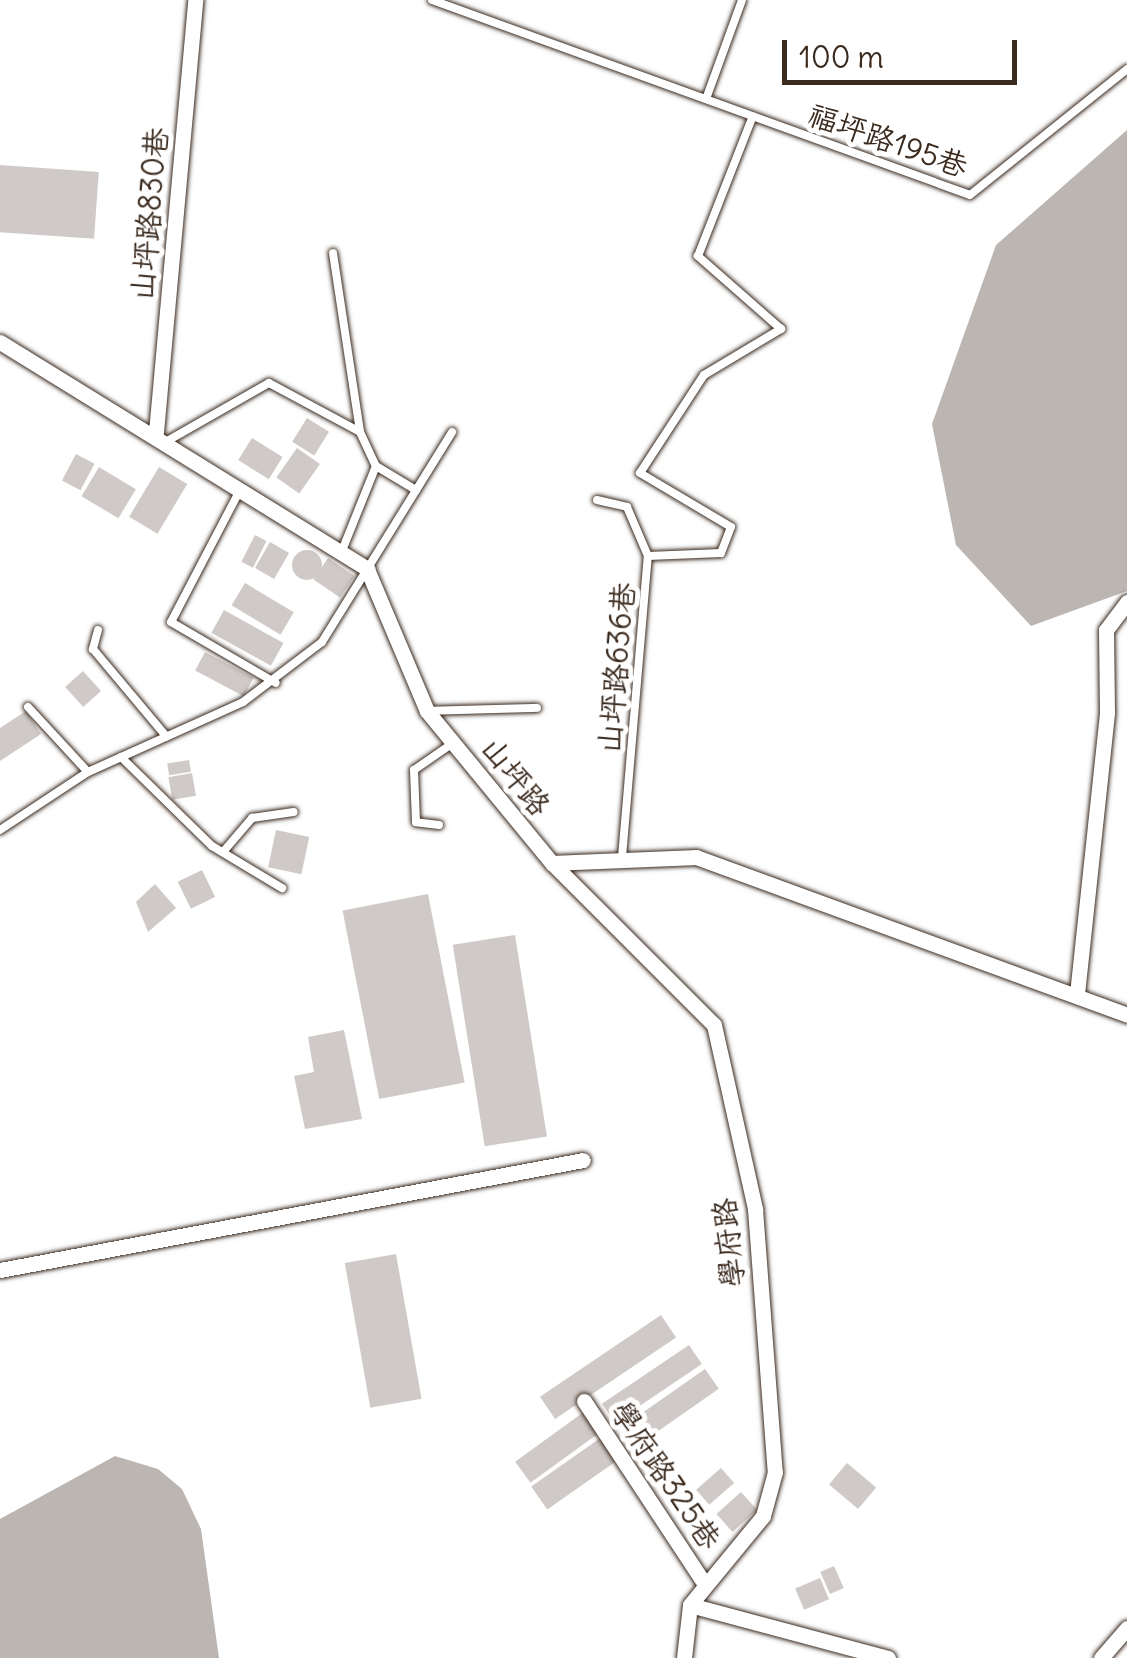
<!DOCTYPE html>
<html>
<head>
<meta charset="utf-8">
<style>
	body { margin:0 }
	#map { position:relative; width:1127px; height:1658px; overflow:hidden; background:#fff; font-family:Delius,"LXGW WenKai TC",sans-serif }
	div>[style] { position:absolute }
	.water>* { inset:0; background:#bcb6b3 }
	.building>* { inset:0; background:#cfcac7; transform-origin:0 0 }
	.round { border-radius:50% }
	.roads { filter:drop-shadow(0 0 2px #3b2a1e) drop-shadow(0 0 2px #3b2a1e) }
	.lane>* { height:8px; margin:-4px; padding:0 4px; transform-origin:4px; border-radius:4px; background:#fff }
	.street>* { height:15px; margin:-7.5px; padding:0 7.5px; transform-origin:7.5px; border-radius:7.5px; background:#fff }
	span { translate:-50% -50%; white-space:nowrap; text-align:center; line-height:1.15; -webkit-text-stroke:10px #fff; paint-order:stroke }
	.street-label { font-size:30px; color:#3b2a1e }
	.scale { position:absolute; left:782px; top:40px; width:235px; height:45px; box-sizing:border-box; border:5px solid #3b2a1e; border-top:0; padding-left:12px; font-size:30px; line-height:35px; white-space:nowrap; color:#3b2a1e; -webkit-text-stroke:8px #fff; paint-order:stroke }
</style>
</head>
<body>
<div id="map">
	<div class="water">
		<i style="clip-path:polygon(1127px 130px,1127px 591px,1031px 626px,956px 545px,932px 424px,996px 245px)"></i>
		<i style="clip-path:polygon(115px 1456px,158px 1469px,182px 1489px,201px 1529px,219px 1658px,0 1658px,0 1519px)"></i>
	</div>
	<div class="building">
		<i style="left:0;top:165px;width:99px;height:67px;rotate:4deg"></i>
		<i style="left:307px;top:418px;width:26px;height:28px;rotate:32deg"></i>
		<i style="left:252px;top:438px;width:36px;height:26px;rotate:32deg"></i>
		<i style="left:297px;top:448px;width:28px;height:36px;rotate:35deg"></i>
		<i style="left:76px;top:454px;width:21px;height:30px;rotate:28deg"></i>
		<i style="left:99px;top:467px;width:43px;height:34px;rotate:31deg"></i>
		<i style="left:159px;top:467px;width:33px;height:58px;rotate:31deg"></i>
		<i style="left:255px;top:535px;width:13px;height:30px;rotate:27deg"></i>
		<i style="left:270px;top:542px;width:22px;height:30px;rotate:30deg"></i>
		<i class="round" style="left:292px;top:550px;width:30px;height:30px"></i>
		<i style="left:328px;top:558px;width:32px;height:26px;rotate:34deg"></i>
		<i style="left:245px;top:583px;width:57px;height:26px;rotate:31deg"></i>
		<i style="left:224px;top:610px;width:68px;height:26px;rotate:29deg"></i>
		<i style="left:205px;top:652px;width:55px;height:21px;rotate:28deg"></i>
		<i style="left:83px;top:671px;width:27px;height:24px;rotate:48deg"></i>
		<i style="clip-path:polygon(26px 711px,41px 734px,0 761px,0 728px)"></i>
		<i style="left:189px;top:760px;width:12px;height:22px;rotate:81deg"></i>
		<i style="left:192px;top:773px;width:23px;height:24px;rotate:80deg"></i>
		<i style="left:276px;top:830px;width:34px;height:38px;rotate:12deg"></i>
		<i style="left:202px;top:870px;width:30px;height:27px;rotate:64deg"></i>
		<i style="clip-path:polygon(155px 884px,176px 908px,148px 932px,136px 902px)"></i>
		<i style="left:428px;top:894px;width:192px;height:87px;rotate:79deg"></i>
		<i style="left:515px;top:935px;width:204px;height:63px;rotate:81deg"></i>
		<i style="clip-path:polygon(344px 1030px,362px 1119px,305px 1129px,294px 1076px,314px 1072px,308px 1037px)"></i>
		<i style="left:396px;top:1254px;width:147px;height:52px;rotate:80deg"></i>
		<i style="left:661px;top:1315px;width:27px;height:146px;rotate:56deg"></i>
		<i style="left:689px;top:1345px;width:23px;height:105px;rotate:56deg"></i>
		<i style="left:705px;top:1369px;width:24px;height:103px;rotate:55deg"></i>
		<i style="left:592px;top:1406px;width:26px;height:95px;rotate:54deg"></i>
		<i style="left:609px;top:1432px;width:28px;height:95px;rotate:55deg"></i>
		<i style="left:847px;top:1463px;width:38px;height:28px;rotate:40deg"></i>
		<i style="left:721px;top:1468px;width:20px;height:33px;rotate:49deg"></i>
		<i style="left:741px;top:1492px;width:24px;height:33px;rotate:48deg"></i>
		<i style="left:834px;top:1566px;width:24px;height:15px;rotate:66deg"></i>
		<i style="left:820px;top:1578px;width:23px;height:27px;rotate:67deg"></i>
	</div>
	<div class="roads">
		<div class="lane">
			<i style="left:432px;top:0;width:572px;rotate:19.92deg"></i>
			<i style="left:970px;top:195px;width:201px;rotate:-38.7deg"></i>
			<i style="left:706px;top:99px;width:105px;rotate:-70deg"></i>
			<i style="left:333px;top:253px;width:180px;rotate:81.4deg"></i>
			<i style="left:169px;top:440px;width:115px;rotate:-29.7deg"></i>
			<i style="left:269px;top:383px;width:103px;rotate:28.3deg"></i>
			<i style="left:360px;top:432px;width:38px;rotate:65deg"></i>
			<i style="left:376px;top:466px;width:88px;rotate:111.9deg"></i>
			<i style="left:376px;top:466px;width:47px;rotate:31deg"></i>
			<i style="left:240px;top:490px;width:149px;rotate:117.6deg"></i>
			<i style="left:171px;top:622px;width:121px;rotate:30.2deg"></i>
			<i style="left:597px;top:500px;width:31px;rotate:13deg"></i>
			<i style="left:627px;top:507px;width:53px;rotate:66.8deg"></i>
			<i style="left:98px;top:630px;width:20px;rotate:105deg"></i>
			<i style="left:93px;top:649px;width:114px;rotate:50deg"></i>
			<i style="left:28px;top:707px;width:88px;rotate:47.3deg"></i>
			<i style="left:427px;top:711px;width:110px;rotate:-1.6deg"></i>
			<i style="left:121px;top:757px;width:127px;rotate:44.4deg"></i>
			<i style="left:212px;top:846px;width:82px;rotate:31deg"></i>
			<i style="left:439px;top:825px;width:23px;rotate:-173deg"></i>
			<i style="left:416px;top:822px;width:52px;rotate:-92.2deg"></i>
			<i style="left:414px;top:770px;width:47px;rotate:-34.7deg"></i>
			<i style="left:0;top:830px;width:105px;rotate:-33.4deg"></i>
			<i style="left:88px;top:772px;width:170px;rotate:-24.3deg"></i>
			<i style="left:243px;top:702px;width:99px;rotate:-37.2deg"></i>
			<i style="left:322px;top:642px;width:247px;rotate:-58.2deg"></i>
			<i style="left:223px;top:852px;width:45px;rotate:-49.5deg"></i>
			<i style="left:252px;top:818px;width:42px;rotate:-8.1deg"></i>
			<i style="left:622px;top:857px;width:302px;rotate:-85.1deg"></i>
			<i style="left:648px;top:556px;width:73px;rotate:-2.4deg"></i>
			<i style="left:721px;top:553px;width:28px;rotate:-69deg"></i>
			<i style="left:731px;top:527px;width:106px;rotate:-149.3deg"></i>
			<i style="left:640px;top:473px;width:117px;rotate:-56.9deg"></i>
			<i style="left:704px;top:375px;width:90px;rotate:-30.9deg"></i>
			<i style="left:781px;top:329px;width:111px;rotate:-138.7deg"></i>
			<i style="left:698px;top:256px;width:150px;rotate:-68.6deg"></i>
		</div>
		<div class="street">
			<i style="left:0;top:342px;width:432px;rotate:31.7deg"></i>
			<i style="left:367px;top:569px;width:154px;rotate:67.1deg"></i>
			<i style="left:427px;top:711px;width:197px;rotate:50.6deg"></i>
			<i style="left:552px;top:863px;width:144px;rotate:-2.4deg"></i>
			<i style="left:696px;top:857px;width:459px;rotate:20.1deg"></i>
			<i style="left:156px;top:432px;width:434px;rotate:-84.8deg"></i>
			<i style="left:552px;top:863px;width:229px;rotate:45deg"></i>
			<i style="left:714px;top:1025px;width:189px;rotate:77.4deg"></i>
			<i style="left:755px;top:1209px;width:264px;rotate:85.7deg"></i>
			<i style="left:775px;top:1472px;width:46px;rotate:105.3deg"></i>
			<i style="left:763px;top:1516px;width:115px;rotate:129.4deg"></i>
			<i style="left:690px;top:1605px;width:53px;rotate:96.5deg"></i>
			<i style="left:1077px;top:994px;width:284px;rotate:-83.9deg"></i>
			<i style="left:1107px;top:712px;width:82px;rotate:-90.7deg"></i>
			<i style="left:1106px;top:630px;width:35px;rotate:-53deg"></i>
			<i style="left:0;top:1270px;width:593px;rotate:-10.68deg"></i>
			<i style="left:584px;top:1401px;width:214px;rotate:56.6deg"></i>
			<i style="left:690px;top:1605px;width:205px;rotate:15deg"></i>
			<i style="left:1101px;top:1658px;width:40px;rotate:-49deg"></i>
		</div>
	</div>
	<div class="street-label">
		<span style="left:888px;top:140px;rotate:19deg">福坪路195巷</span>
		<span style="left:149px;top:214px;rotate:-85deg">山坪路830巷</span>
		<span style="left:616px;top:668px;rotate:-85deg">山坪路636巷</span>
		<span style="left:516px;top:776px;rotate:51deg">山坪路</span>
		<span style="left:728px;top:1243px;rotate:-96deg">學府路</span>
		<span style="left:666px;top:1475px;rotate:56deg">學府路325巷</span>
	</div>
	<div class="scale">100 m</div>
</div>
</body>
</html>
